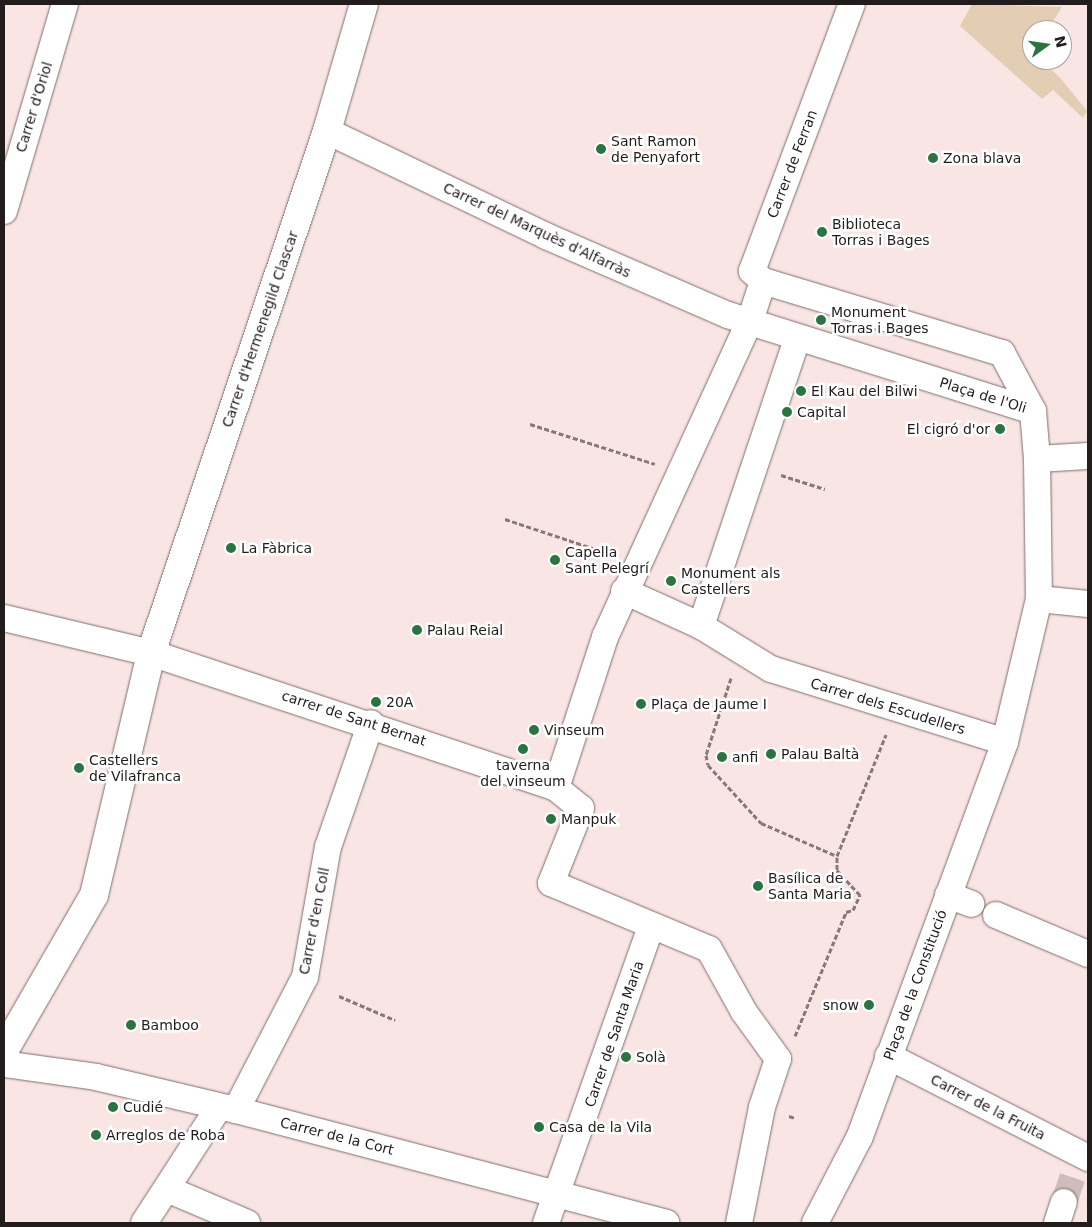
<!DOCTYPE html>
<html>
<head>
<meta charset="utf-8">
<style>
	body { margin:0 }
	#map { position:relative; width:1092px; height:1227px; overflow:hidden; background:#f9e5e4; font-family:"DejaVu Sans",sans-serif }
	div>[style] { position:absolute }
	.green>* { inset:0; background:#e4ceb3 }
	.street-tunnel>* { height:26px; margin-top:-13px; transform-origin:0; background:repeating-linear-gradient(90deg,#cebdbc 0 26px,transparent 0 39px) }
	.path>* { height:3px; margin-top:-1.5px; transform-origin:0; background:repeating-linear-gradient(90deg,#867978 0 5px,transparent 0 7.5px) }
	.roads { filter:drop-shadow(0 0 1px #7f6d6d) drop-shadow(0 0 1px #7f6d6d) }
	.street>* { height:26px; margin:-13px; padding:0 13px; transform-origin:13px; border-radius:13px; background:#fff }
	.secondary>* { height:28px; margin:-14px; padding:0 14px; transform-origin:14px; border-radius:14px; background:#fff }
	.dots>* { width:14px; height:14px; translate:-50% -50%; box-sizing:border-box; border:2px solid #fff; border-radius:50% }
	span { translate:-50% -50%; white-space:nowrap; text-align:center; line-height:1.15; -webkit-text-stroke:5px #fff; paint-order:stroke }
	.street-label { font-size:14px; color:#231c1c }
	.poi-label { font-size:14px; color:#231c1c }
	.left { translate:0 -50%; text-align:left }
	.right { translate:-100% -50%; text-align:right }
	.frame { position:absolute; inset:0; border:5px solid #231c1c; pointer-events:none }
	.north { position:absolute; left:1022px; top:20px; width:50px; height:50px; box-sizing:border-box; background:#fff; border:1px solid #a7a4a4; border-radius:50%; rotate:76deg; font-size:14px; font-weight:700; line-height:20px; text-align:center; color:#231c1c }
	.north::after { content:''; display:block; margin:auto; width:18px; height:22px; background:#2b7442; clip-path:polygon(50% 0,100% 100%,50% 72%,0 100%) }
</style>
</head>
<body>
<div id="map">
	<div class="green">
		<i style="clip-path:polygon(972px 4px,1062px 7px,1048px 30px,1032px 30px,1032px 60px,1042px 60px,1062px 80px,1087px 111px,1083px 118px,1053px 90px,1042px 99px,960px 26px)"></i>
	</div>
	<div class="street-tunnel">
		<i style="left:1064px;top:1202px;width:39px;rotate:-71deg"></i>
	</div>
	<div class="path">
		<i style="left:530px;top:424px;width:131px;rotate:17.7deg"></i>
		<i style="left:781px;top:475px;width:46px;rotate:17.7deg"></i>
		<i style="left:505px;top:519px;width:114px;rotate:18.4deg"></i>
		<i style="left:731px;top:678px;width:81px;rotate:108deg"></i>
		<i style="left:706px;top:755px;width:10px;rotate:79deg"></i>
		<i style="left:708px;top:765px;width:79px;rotate:47.6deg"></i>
		<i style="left:761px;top:823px;width:83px;rotate:23.5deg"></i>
		<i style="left:339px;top:996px;width:61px;rotate:23.2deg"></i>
		<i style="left:795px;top:1036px;width:134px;rotate:-67.6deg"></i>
		<i style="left:846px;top:912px;width:7px;rotate:-16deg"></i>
		<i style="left:853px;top:910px;width:17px;rotate:-65deg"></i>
		<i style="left:860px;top:895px;width:34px;rotate:-133deg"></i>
		<i style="left:837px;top:870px;width:14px;rotate:-90deg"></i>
		<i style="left:837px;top:856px;width:131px;rotate:-68deg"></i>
		<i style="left:789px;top:1116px;width:6px;rotate:18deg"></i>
	</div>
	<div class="roads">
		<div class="street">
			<i style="left:327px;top:131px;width:243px;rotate:25.6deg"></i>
			<i style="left:546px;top:236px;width:198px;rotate:23.5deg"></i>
			<i style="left:728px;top:315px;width:320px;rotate:17.5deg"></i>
			<i style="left:4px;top:211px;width:216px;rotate:-73.6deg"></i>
			<i style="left:763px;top:281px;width:250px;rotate:16.8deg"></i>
			<i style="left:1002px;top:353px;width:66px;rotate:61.9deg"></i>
			<i style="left:1033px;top:411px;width:48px;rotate:85.2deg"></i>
			<i style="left:1037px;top:459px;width:140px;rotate:89.2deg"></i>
			<i style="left:1039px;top:599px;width:147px;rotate:103.4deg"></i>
			<i style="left:1005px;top:742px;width:422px;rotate:110.2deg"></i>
			<i style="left:859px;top:1138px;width:96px;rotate:117.4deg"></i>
			<i style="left:1037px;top:459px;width:51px;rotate:-3.4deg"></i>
			<i style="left:624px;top:591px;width:85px;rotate:24.4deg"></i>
			<i style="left:701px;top:626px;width:82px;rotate:31.6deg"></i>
			<i style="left:771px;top:669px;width:245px;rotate:17.3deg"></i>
			<i style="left:1039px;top:599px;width:49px;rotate:5.8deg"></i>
			<i style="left:4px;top:618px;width:151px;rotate:13.4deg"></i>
			<i style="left:151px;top:653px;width:427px;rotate:18.4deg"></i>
			<i style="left:556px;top:788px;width:32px;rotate:39deg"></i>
			<i style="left:581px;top:808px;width:81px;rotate:111.8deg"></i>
			<i style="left:551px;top:883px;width:171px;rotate:22.7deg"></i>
			<i style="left:709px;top:949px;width:72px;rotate:60.9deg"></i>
			<i style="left:744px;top:1012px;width:58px;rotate:54.1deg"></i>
			<i style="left:778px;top:1059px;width:51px;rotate:108.4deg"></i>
			<i style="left:762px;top:1107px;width:118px;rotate:101.2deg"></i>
			<i style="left:701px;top:626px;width:303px;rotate:-71.5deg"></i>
			<i style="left:556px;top:788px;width:159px;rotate:-72deg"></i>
			<i style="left:605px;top:637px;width:348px;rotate:-65.4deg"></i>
			<i style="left:750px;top:321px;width:42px;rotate:-72deg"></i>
			<i style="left:763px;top:281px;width:15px;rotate:-138deg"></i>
			<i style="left:752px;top:271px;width:285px;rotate:-69.5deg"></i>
			<i style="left:948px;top:895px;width:25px;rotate:21deg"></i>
			<i style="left:996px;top:915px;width:100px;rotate:23deg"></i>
			<i style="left:888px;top:1056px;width:225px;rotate:27deg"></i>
			<i style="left:4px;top:1064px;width:93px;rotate:8deg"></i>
			<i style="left:96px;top:1077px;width:144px;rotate:13.3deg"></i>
			<i style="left:236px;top:1110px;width:445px;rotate:14.7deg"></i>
			<i style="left:236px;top:1110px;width:150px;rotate:-62.6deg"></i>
			<i style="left:305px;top:977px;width:132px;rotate:-80deg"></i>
			<i style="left:328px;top:847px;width:131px;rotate:-70.9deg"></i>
			<i style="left:167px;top:1189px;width:87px;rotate:23deg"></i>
			<i style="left:144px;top:1223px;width:138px;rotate:-57.1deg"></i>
			<i style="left:546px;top:1223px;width:314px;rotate:-70.5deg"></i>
			<i style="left:1057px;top:1223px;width:22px;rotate:-72deg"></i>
		</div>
		<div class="secondary">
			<i style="left:4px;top:1051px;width:180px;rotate:-60deg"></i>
			<i style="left:94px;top:895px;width:249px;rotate:-76.7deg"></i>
			<i style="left:151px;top:653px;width:551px;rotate:-71.37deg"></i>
			<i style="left:327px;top:131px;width:132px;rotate:-73.8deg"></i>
		</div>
	</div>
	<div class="dots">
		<i style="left:601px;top:149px;background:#2b7442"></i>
		<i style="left:933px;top:158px;background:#2b7442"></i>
		<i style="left:822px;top:232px;background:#2b7442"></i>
		<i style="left:821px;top:320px;background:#2b7442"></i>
		<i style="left:801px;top:391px;background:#2b7442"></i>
		<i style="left:787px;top:412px;background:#2b7442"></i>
		<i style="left:1000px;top:429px;background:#2b7442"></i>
		<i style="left:231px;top:548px;background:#2b7442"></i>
		<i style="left:555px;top:560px;background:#2b7442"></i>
		<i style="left:671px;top:581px;background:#2b7442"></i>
		<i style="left:417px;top:630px;background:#2b7442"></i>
		<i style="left:376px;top:702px;background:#2b7442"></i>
		<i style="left:641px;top:704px;background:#2b7442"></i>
		<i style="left:534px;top:730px;background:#2b7442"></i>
		<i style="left:523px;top:749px;background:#2b7442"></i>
		<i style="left:771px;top:754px;background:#2b7442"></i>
		<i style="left:722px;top:757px;background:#2b7442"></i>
		<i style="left:79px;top:768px;background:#2b7442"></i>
		<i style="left:551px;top:819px;background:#2b7442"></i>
		<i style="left:758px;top:886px;background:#2b7442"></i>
		<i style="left:869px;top:1005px;background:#2b7442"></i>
		<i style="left:131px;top:1025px;background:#2b7442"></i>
		<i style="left:626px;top:1057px;background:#2b7442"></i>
		<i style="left:113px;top:1107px;background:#2b7442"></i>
		<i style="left:539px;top:1127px;background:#2b7442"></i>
		<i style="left:96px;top:1135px;background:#2b7442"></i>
	</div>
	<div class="street-label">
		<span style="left:34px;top:107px;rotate:-73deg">Carrer d'Oriol</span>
		<span style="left:792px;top:164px;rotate:-69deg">Carrer de Ferran</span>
		<span style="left:537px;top:230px;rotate:25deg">Carrer del Marquès d'Alfarràs</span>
		<span style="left:260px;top:329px;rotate:-71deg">Carrer d'Hermenegild Clascar</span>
		<span style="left:983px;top:395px;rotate:17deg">Plaça de l'Oli</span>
		<span style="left:888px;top:706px;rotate:17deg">Carrer dels Escudellers</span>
		<span style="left:354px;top:718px;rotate:18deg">carrer de Sant Bernat</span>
		<span style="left:314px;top:921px;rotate:-79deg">Carrer d'en Coll</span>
		<span style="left:915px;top:985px;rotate:-70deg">Plaça de la Constitució</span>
		<span style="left:614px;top:1034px;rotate:-71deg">Carrer de Santa Maria</span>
		<span style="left:988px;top:1107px;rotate:27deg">Carrer de la Fruita</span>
		<span style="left:337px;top:1136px;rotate:14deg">Carrer de la Cort</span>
	</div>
	<div class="poi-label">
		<span class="left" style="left:611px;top:149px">Sant Ramon<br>de Penyafort</span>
		<span class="left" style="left:943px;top:158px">Zona blava</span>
		<span class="left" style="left:832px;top:232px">Biblioteca<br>Torras i Bages</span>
		<span class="left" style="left:831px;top:320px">Monument<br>Torras i Bages</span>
		<span class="left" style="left:811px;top:391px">El Kau del Bilwi</span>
		<span class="left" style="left:797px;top:412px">Capital</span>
		<span class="right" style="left:990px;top:429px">El cigró d'or</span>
		<span class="left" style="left:241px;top:548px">La Fàbrica</span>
		<span class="left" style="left:565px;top:560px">Capella<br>Sant Pelegrí</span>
		<span class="left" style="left:681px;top:581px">Monument als<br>Castellers</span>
		<span class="left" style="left:427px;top:630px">Palau Reial</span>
		<span class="left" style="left:386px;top:702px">20A</span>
		<span class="left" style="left:651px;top:704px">Plaça de Jaume I</span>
		<span class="left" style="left:544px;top:730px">Vinseum</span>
		<span class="left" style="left:781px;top:754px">Palau Baltà</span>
		<span class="left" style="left:732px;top:757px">anfi</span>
		<span class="left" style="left:89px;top:768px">Castellers<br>de Vilafranca</span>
		<span style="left:523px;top:773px">taverna<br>del vinseum</span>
		<span class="left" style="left:561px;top:819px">Manpuk</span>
		<span class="left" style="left:768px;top:886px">Basílica de<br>Santa Maria</span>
		<span class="right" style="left:859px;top:1005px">snow</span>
		<span class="left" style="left:141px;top:1025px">Bamboo</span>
		<span class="left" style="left:636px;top:1057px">Solà</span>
		<span class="left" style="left:123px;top:1107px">Cudié</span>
		<span class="left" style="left:549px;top:1127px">Casa de la Vila</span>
		<span class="left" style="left:106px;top:1135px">Arreglos de Roba</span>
	</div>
	<div class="frame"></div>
	<div class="north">N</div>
</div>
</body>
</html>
